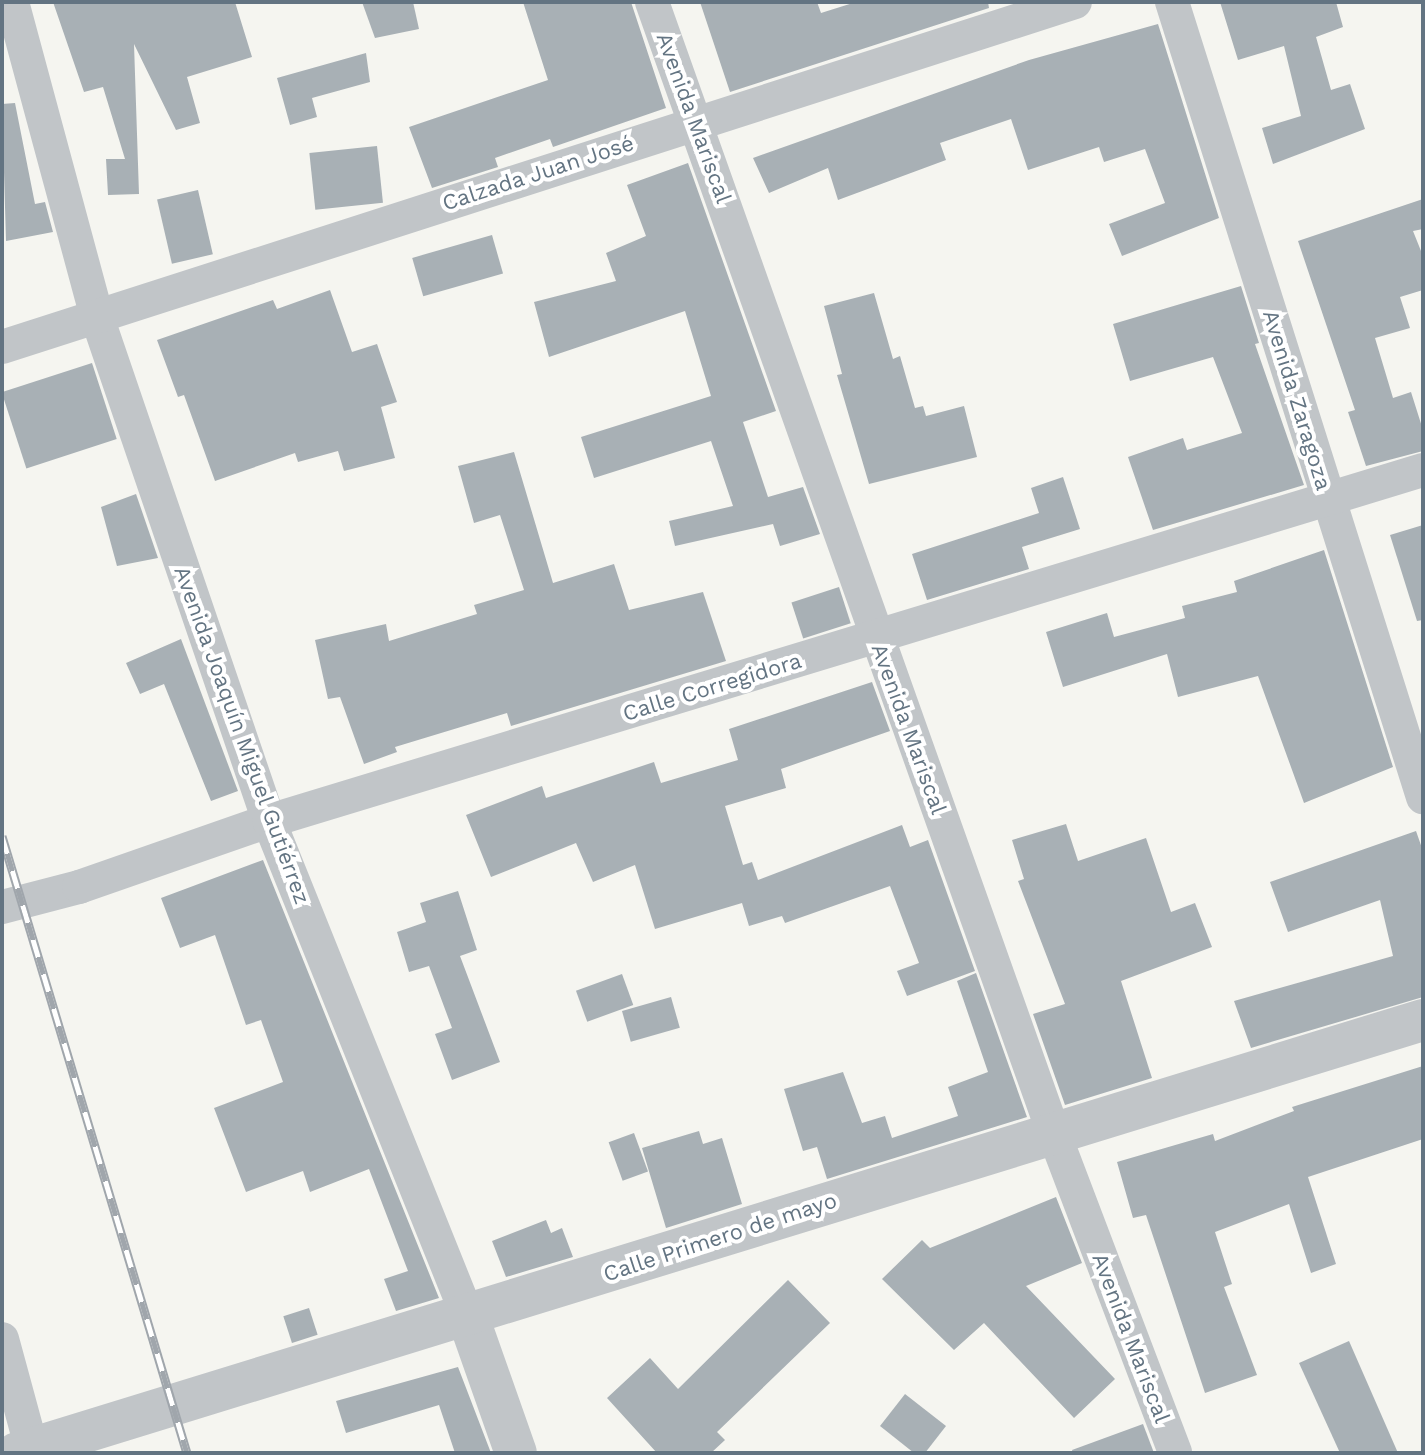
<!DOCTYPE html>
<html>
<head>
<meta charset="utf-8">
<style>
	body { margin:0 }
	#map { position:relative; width:1425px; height:1455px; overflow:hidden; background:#f5f5f0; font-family:"Work Sans",sans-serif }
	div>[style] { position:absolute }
	.building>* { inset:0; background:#a8b0b5; transform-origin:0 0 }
	.minor>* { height:34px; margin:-17px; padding:0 17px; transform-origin:17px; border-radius:17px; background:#c1c5c8 }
	.tertiary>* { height:42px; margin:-21px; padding:0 21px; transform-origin:21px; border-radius:21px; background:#c1c5c8 }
	.rail>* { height:9px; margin-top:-4.5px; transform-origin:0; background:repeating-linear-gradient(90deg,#fff 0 18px,#a0a6ac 0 36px); box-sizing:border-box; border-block:2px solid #a0a6ac }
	span { translate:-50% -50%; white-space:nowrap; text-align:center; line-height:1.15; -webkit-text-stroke:8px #fff; paint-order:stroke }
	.street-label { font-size:22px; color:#637482 }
	.frame { position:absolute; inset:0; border:4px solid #637482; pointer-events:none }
</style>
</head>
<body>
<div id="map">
	<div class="building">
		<i style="clip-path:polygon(53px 2px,235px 2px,252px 57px,187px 77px,200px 123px,176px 130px,134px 44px,139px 194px,108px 195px,106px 159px,125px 159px,103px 87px,84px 92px)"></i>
		<i style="clip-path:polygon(362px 2px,413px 2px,419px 29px,375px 38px)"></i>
		<i style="clip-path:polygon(523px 2px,631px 2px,666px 108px,553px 147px,550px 139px,495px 158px,498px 167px,432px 188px,409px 127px,548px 80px)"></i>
		<i style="clip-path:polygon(700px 2px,817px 2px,821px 13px,856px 2px,988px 2px,989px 8px,730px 92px)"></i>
		<i style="clip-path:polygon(1220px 2px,1336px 2px,1343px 27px,1316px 37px,1331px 90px,1350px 84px,1365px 129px,1273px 164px,1262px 128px,1301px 116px,1284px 46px,1238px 60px)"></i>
		<i style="clip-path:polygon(1158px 24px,1219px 218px,1122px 256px,1109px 224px,1165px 203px,1145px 149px,1104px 162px,1099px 147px,1028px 170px,1011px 119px,940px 143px,946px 160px,838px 200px,828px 168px,769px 193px,753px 158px,1029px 60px)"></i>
		<i style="clip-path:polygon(366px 53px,370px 82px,312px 98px,317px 117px,290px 125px,277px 78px)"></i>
		<i style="clip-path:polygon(15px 103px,35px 204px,45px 202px,53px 232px,6px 241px,2px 104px)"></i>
		<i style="left:377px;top:146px;width:57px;height:68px;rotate:84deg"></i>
		<i style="clip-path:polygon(688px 163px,776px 411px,743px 422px,768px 497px,803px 487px,820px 534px,780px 546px,773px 524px,675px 546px,669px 521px,733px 506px,711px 441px,594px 478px,581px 437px,711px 396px,685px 311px,549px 357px,534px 302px,616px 281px,606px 253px,646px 236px,627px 185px)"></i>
		<i style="left:198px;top:190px;width:66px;height:42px;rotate:77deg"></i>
		<i style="clip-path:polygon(1423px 199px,1423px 229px,1413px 231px,1423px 256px,1423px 290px,1400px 297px,1410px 328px,1375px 338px,1393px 398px,1411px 392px,1423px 430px,1423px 451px,1366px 466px,1348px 412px,1355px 410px,1298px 241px)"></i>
		<i style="left:492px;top:235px;width:40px;height:83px;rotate:74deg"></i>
		<i style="clip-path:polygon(1241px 286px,1259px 343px,1255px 344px,1304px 485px,1153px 530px,1128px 457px,1183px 438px,1187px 450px,1242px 433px,1213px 357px,1130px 381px,1113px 324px)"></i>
		<i style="clip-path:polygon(330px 290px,352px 352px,377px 344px,397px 402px,381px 407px,395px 458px,344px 471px,338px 451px,298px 462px,295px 453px,215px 481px,184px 395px,178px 397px,157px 340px,273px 300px,277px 309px)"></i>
		<i style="clip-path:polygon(874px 293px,893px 359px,900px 356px,915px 408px,923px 406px,926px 416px,964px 406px,977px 457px,869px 484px,837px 375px,842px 374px,824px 306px)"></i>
		<i style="left:92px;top:363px;width:80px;height:95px;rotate:72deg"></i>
		<i style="clip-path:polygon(514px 452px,553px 583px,614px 564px,629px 610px,703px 592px,726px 661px,511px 726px,507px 713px,395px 747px,397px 752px,364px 764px,340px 697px,328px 699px,315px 640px,386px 624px,389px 641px,477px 614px,474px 605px,524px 590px,500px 515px,474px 523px,458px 466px)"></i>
		<i style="clip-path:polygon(1063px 477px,1080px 529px,1022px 547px,1029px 569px,927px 600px,912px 554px,1039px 513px,1031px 488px)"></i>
		<i style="clip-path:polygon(136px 494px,158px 558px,117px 566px,101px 507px)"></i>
		<i style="clip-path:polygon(1423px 525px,1423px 620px,1417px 621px,1390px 535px)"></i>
		<i style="clip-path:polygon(1324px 550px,1393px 767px,1304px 803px,1258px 676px,1178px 697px,1167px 654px,1063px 687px,1046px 632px,1107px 613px,1114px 637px,1185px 618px,1182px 606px,1237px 592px,1234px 581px)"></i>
		<i style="left:839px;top:587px;width:38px;height:50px;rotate:72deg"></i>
		<i style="clip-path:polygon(181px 639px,238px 791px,211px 801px,164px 684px,140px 694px,126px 663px)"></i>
		<i style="clip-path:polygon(872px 682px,890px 731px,781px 769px,786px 788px,725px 806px,743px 865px,752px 862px,758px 880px,902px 825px,910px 847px,928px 840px,975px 971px,907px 996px,897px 971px,919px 963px,890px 886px,785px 923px,782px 916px,749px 926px,742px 903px,655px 929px,635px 865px,593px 882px,576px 843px,491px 877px,466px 815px,542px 786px,546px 798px,654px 762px,661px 783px,738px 760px,729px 729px)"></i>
		<i style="clip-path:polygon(1066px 824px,1078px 861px,1146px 838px,1171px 912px,1195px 903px,1212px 947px,1121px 981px,1152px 1078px,1065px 1105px,1033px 1014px,1065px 1004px,1018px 881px,1024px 879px,1012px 840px)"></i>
		<i style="clip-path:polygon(1416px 831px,1423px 851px,1423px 997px,1251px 1048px,1234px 1001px,1393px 956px,1380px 900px,1288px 932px,1270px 882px)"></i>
		<i style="clip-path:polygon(263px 860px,439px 1298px,396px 1311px,384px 1279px,408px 1271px,369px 1169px,310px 1192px,303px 1171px,246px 1192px,214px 1108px,283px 1082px,261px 1020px,246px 1025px,215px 935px,180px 948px,161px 898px)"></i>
		<i style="clip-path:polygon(458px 891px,477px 950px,460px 956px,500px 1062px,452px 1080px,435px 1034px,452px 1028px,429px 966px,409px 972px,397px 932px,426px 922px,420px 903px)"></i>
		<i style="clip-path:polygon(976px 973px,1027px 1117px,827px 1179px,817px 1147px,803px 1151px,784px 1089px,843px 1072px,862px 1123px,885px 1116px,892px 1138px,958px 1116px,948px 1087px,988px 1072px,957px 981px)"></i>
		<i style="left:622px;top:974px;width:33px;height:49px;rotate:70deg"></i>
		<i style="left:671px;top:997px;width:32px;height:51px;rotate:74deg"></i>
		<i style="clip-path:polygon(1423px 1066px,1423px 1139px,1308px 1177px,1336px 1264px,1311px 1273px,1289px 1204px,1215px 1232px,1232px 1284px,1224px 1287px,1257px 1375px,1205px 1393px,1146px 1215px,1133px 1218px,1117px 1162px,1213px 1134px,1215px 1141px,1294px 1111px,1292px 1107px)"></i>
		<i style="clip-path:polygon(699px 1131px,703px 1144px,722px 1138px,742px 1204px,666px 1228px,642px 1148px)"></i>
		<i style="left:634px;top:1133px;width:41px;height:27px;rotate:70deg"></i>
		<i style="clip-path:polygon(1056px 1197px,1082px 1263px,1026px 1286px,1115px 1379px,1074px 1418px,984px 1323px,954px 1350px,882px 1279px,922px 1240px,930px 1248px)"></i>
		<i style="clip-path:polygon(546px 1220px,551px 1233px,562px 1228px,573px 1257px,506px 1277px,492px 1241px)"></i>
		<i style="clip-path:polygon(788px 1280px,830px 1323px,717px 1432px,725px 1440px,711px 1453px,657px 1453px,607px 1398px,650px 1358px,678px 1389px)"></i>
		<i style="left:309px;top:1308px;width:28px;height:27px;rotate:72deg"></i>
		<i style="clip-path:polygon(1349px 1341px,1398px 1453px,1340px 1453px,1299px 1363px)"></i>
		<i style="clip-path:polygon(458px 1367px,491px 1453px,455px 1453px,439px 1405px,346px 1433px,336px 1401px)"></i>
		<i style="clip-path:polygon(905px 1394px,946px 1426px,925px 1453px,914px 1453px,880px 1426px)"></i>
		<i style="clip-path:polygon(1143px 1424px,1154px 1453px,1073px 1453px,1072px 1450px)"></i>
	</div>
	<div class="minor">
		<i style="left:12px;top:2px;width:326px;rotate:74.9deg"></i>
		<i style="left:97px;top:317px;width:533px;rotate:71.16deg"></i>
		<i style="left:269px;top:821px;width:534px;rotate:68.14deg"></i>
		<i style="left:652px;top:2px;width:1198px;rotate:70.45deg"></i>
		<i style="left:1053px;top:1131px;width:344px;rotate:69.2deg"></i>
		<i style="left:1172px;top:2px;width:834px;rotate:72.48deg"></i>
		<i style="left:2px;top:347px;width:1127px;rotate:-17.82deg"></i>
		<i style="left:2px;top:907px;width:80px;rotate:-14.6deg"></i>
		<i style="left:79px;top:887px;width:201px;rotate:-19.2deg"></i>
		<i style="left:269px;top:821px;width:1206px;rotate:-16.92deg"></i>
		<i style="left:2px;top:1339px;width:118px;rotate:74.8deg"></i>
	</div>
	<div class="tertiary">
		<i style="left:468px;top:1317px;width:144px;rotate:70.6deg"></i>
		<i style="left:17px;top:1453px;width:1471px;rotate:-17.12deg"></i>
	</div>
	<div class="rail">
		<i style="left:2px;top:836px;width:644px;rotate:73.31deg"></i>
	</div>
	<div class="street-label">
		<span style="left:694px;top:118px;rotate:70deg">Avenida Mariscal</span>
		<span style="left:538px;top:173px;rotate:-18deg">Calzada Juan José</span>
		<span style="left:1297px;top:400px;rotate:73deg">Avenida Zaragoza</span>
		<span style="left:712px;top:687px;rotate:-17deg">Calle Corregidora</span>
		<span style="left:909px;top:729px;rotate:70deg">Avenida Mariscal</span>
		<span style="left:242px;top:735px;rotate:70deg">Avenida Joaquín Miguel Gutiérrez</span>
		<span style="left:720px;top:1237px;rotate:-18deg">Calle Primero de mayo</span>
		<span style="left:1131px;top:1338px;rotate:69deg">Avenida Mariscal</span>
	</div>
	<div class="frame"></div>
</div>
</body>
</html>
